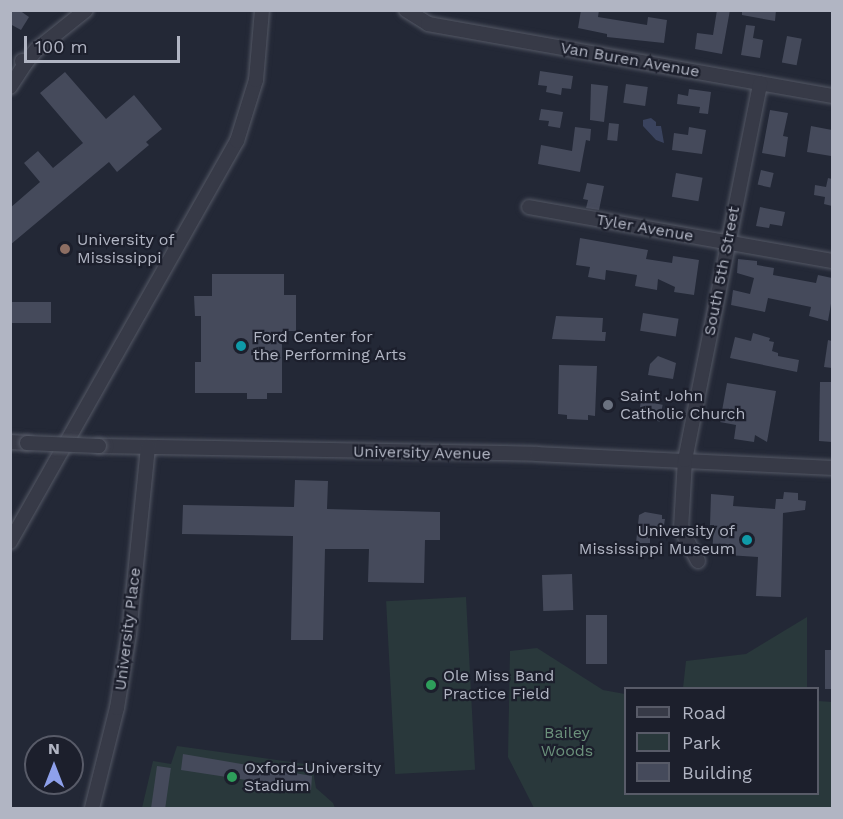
<!DOCTYPE html>
<html>
<head>
<meta charset="utf-8">
<style>
	body { margin:0 }
	#map { position:relative; width:843px; height:819px; overflow:hidden; background:#232836; font-family:"Work Sans",sans-serif }
	div>[style] { position:absolute }
	.green>* { inset:0; background:#29383b; transform-origin:0 0 }
	.water>* { inset:0; background:#3a435e }
	.building>* { inset:0; background:#454a5b; transform-origin:0 0 }
	.roads { filter:drop-shadow(0 0 2px #545865) drop-shadow(0 0 2px #545865) }
	.minor>* { height:14px; margin:-7px; padding:0 7px; transform-origin:7px; border-radius:7px; background:#373a47 }
	.bridges { filter:drop-shadow(0 0 2px #545865) drop-shadow(0 0 2px #545865) }
	.minor-bridge>* { height:14px; margin:-7px; padding:0 7px; transform-origin:7px; border-radius:7px; background:#373a47 }
	.dots>* { width:16px; height:16px; translate:-50% -50%; box-sizing:border-box; border:3px solid #1c1f2c; border-radius:50% }
	span { translate:-50% -50%; white-space:nowrap; text-align:center; line-height:1.15; -webkit-text-stroke:4.5px #1c1f2c; paint-order:stroke }
	.street-label { font-size:16px; color:#b1b5c3 }
	.poi-label { font-size:16px; color:#b1b5c3 }
	.left { translate:0 -50%; text-align:left }
	.right { translate:-100% -50%; text-align:right }
	.park-label { font-size:16px; color:#6b917b }
	.frame { position:absolute; inset:0; border:12px solid #b1b5c3; pointer-events:none }
	.legend { position:absolute; left:624px; top:687px; width:195px; height:108px; box-sizing:border-box; background:#1c1f2c; border:2px solid #585b68; margin:0; padding:8px 10px; list-style:none; font-size:18px; color:#b1b5c3 }
	.legend li { display:flex; align-items:center; gap:12px; height:30px }
	.legend b { width:30px; border:2px solid #585b68 }
	.north { position:absolute; left:24px; top:735px; width:60px; height:60px; box-sizing:border-box; background:#1c1f2c; border:2px solid #585b68; border-radius:50%; rotate:0deg; font-size:16px; font-weight:700; line-height:24px; text-align:center; color:#b1b5c3 }
	.north::after { content:''; display:block; margin:auto; width:21px; height:27px; background:#8ea0eb; clip-path:polygon(50% 0,100% 100%,50% 72%,0 100%) }
	.scale { position:absolute; left:24px; top:36px; width:156px; height:27px; box-sizing:border-box; border:3px solid #b1b5c3; border-top:0; padding-left:8px; font-size:18px; line-height:21px; white-space:nowrap; color:#b1b5c3; -webkit-text-stroke:4px #1c1f2c; paint-order:stroke }
</style>
</head>
<body>
<div id="map">
	<div class="green">
		<i style="left:466px;top:597px;width:173px;height:80px;rotate:87deg"></i>
		<i style="clip-path:polygon(807px 617px,807px 688px,683px 688px,686px 661px,746px 654px)"></i>
		<i style="clip-path:polygon(537px 648px,603px 690px,625px 694px,626px 794px,818px 794px,818px 701px,832px 702px,832px 808px,534px 808px,508px 757px,510px 651px)"></i>
		<i style="clip-path:polygon(177px 746px,312px 765px,316px 788px,333px 803px,335px 808px,142px 808px,153px 761px,171px 764px)"></i>
	</div>
	<div class="water">
		<i style="clip-path:polygon(651px 118px,656px 122px,656px 126px,661px 126px,664px 143px,656px 140px,643px 126px,643px 120px)"></i>
	</div>
	<div class="building">
		<i style="clip-path:polygon(10px 10px,19px 10px,29px 17px,21px 30px,10px 24px)"></i>
		<i style="clip-path:polygon(581px 10px,599px 10px,598px 17px,647px 25px,648px 17px,667px 20px,664px 43px,607px 37px,607px 34px,578px 28px)"></i>
		<i style="clip-path:polygon(717px 10px,730px 10px,722px 54px,695px 49px,697px 33px,713px 35px)"></i>
		<i style="clip-path:polygon(742px 10px,776px 10px,775px 21px,742px 15px)"></i>
		<i style="clip-path:polygon(746px 25px,755px 26px,753px 38px,763px 40px,760px 58px,741px 55px)"></i>
		<i style="left:787px;top:36px;width:15px;height:27px;rotate:11deg"></i>
		<i style="clip-path:polygon(540px 71px,573px 76px,571px 89px,562px 88px,561px 95px,546px 92px,547px 86px,538px 85px)"></i>
		<i style="clip-path:polygon(65px 72px,106px 119px,134px 95px,162px 129px,146px 142px,149px 145px,117px 172px,109px 162px,10px 245px,10px 208px,40px 182px,24px 163px,38px 151px,53px 168px,83px 143px,40px 93px)"></i>
		<i style="clip-path:polygon(591px 84px,608px 86px,604px 122px,590px 120px)"></i>
		<i style="left:626px;top:84px;width:22px;height:19px;rotate:8deg"></i>
		<i style="clip-path:polygon(689px 89px,711px 92px,708px 114px,699px 113px,700px 107px,677px 104px,678px 94px,688px 96px)"></i>
		<i style="clip-path:polygon(541px 109px,563px 112px,560px 128px,548px 126px,549px 121px,539px 120px)"></i>
		<i style="clip-path:polygon(770px 110px,788px 113px,783px 136px,788px 137px,785px 157px,762px 153px)"></i>
		<i style="left:609px;top:123px;width:10px;height:17px;rotate:6deg"></i>
		<i style="clip-path:polygon(811px 126px,832px 130px,831px 156px,807px 152px)"></i>
		<i style="clip-path:polygon(575px 127px,591px 129px,590px 141px,586px 140px,580px 172px,538px 164px,541px 145px,572px 151px)"></i>
		<i style="clip-path:polygon(689px 127px,706px 130px,702px 154px,672px 150px,674px 133px,688px 135px)"></i>
		<i style="left:761px;top:170px;width:13px;height:15px;rotate:13deg"></i>
		<i style="left:676px;top:173px;width:27px;height:24px;rotate:10deg"></i>
		<i style="clip-path:polygon(828px 178px,832px 179px,832px 206px,824px 204px,825px 197px,814px 195px,815px 185px,826px 187px)"></i>
		<i style="clip-path:polygon(587px 183px,604px 186px,599px 210px,586px 208px,588px 200px,583px 199px)"></i>
		<i style="clip-path:polygon(760px 207px,785px 212px,782px 226px,770px 224px,769px 228px,756px 226px)"></i>
		<i style="clip-path:polygon(580px 238px,648px 250px,646px 259px,672px 263px,673px 256px,699px 260px,694px 295px,674px 292px,675px 287px,658px 279px,657px 290px,635px 286px,637px 275px,606px 270px,605px 280px,588px 277px,590px 267px,576px 265px)"></i>
		<i style="clip-path:polygon(738px 259px,757px 261px,757px 265px,774px 268px,773px 275px,816px 283px,818px 275px,832px 278px,832px 298px,828px 321px,809px 316px,811px 307px,768px 298px,765px 312px,731px 305px,733px 290px,750px 294px,754px 278px,737px 273px)"></i>
		<i style="clip-path:polygon(212px 274px,284px 274px,284px 295px,296px 295px,296px 331px,282px 331px,282px 393px,267px 393px,267px 399px,247px 399px,247px 393px,195px 393px,195px 362px,201px 362px,201px 316px,195px 316px,194px 296px,212px 296px)"></i>
		<i style="left:10px;top:302px;width:41px;height:21px"></i>
		<i style="left:643px;top:313px;width:36px;height:18px;rotate:9deg"></i>
		<i style="clip-path:polygon(556px 316px,603px 318px,602px 332px,606px 332px,605px 341px,552px 339px)"></i>
		<i style="clip-path:polygon(753px 333px,770px 338px,769px 341px,774px 342px,772px 351px,778px 353px,778px 356px,799px 360px,797px 372px,730px 358px,735px 337px,751px 341px)"></i>
		<i style="clip-path:polygon(828px 340px,832px 341px,832px 368px,824px 367px)"></i>
		<i style="clip-path:polygon(658px 356px,676px 363px,673px 379px,648px 375px,650px 364px)"></i>
		<i style="clip-path:polygon(559px 365px,597px 366px,595px 416px,588px 415px,588px 420px,567px 419px,567px 415px,558px 414px)"></i>
		<i style="clip-path:polygon(820px 382px,831px 382px,832px 442px,819px 441px)"></i>
		<i style="clip-path:polygon(727px 383px,776px 391px,767px 442px,755px 435px,754px 442px,734px 439px,736px 425px,720px 422px)"></i>
		<i style="left:641px;top:401px;width:22px;height:17px;rotate:10deg"></i>
		<i style="clip-path:polygon(295px 480px,328px 481px,327px 509px,440px 512px,440px 540px,425px 540px,424px 583px,368px 582px,369px 549px,325px 549px,323px 640px,291px 640px,293px 536px,182px 534px,183px 505px,294px 507px)"></i>
		<i style="clip-path:polygon(784px 492px,798px 493px,798px 500px,806px 501px,805px 510px,783px 513px,781px 597px,756px 596px,758px 557px,712px 554px,714px 525px,710px 525px,711px 494px,734px 496px,733px 506px,775px 509px,776px 499px,783px 499px)"></i>
		<i style="clip-path:polygon(645px 512px,662px 515px,662px 519px,665px 519px,662px 538px,650px 538px,650px 543px,636px 543px,639px 515px)"></i>
		<i style="left:572px;top:574px;width:36px;height:30px;rotate:88deg"></i>
		<i style="left:586px;top:615px;width:21px;height:49px"></i>
		<i style="left:825px;top:650px;width:7px;height:39px"></i>
		<i style="clip-path:polygon(183px 754px,312px 776px,311px 790px,181px 770px)"></i>
		<i style="left:157px;top:766px;width:14px;height:43px;rotate:8deg"></i>
	</div>
	<div class="roads">
		<div class="minor">
			<i style="left:406px;top:10px;width:26px;rotate:32deg"></i>
			<i style="left:428px;top:24px;width:410px;rotate:10.1deg"></i>
			<i style="left:22px;top:61px;width:4px;rotate:45deg"></i>
			<i style="left:25px;top:64px;width:18px;rotate:-52deg"></i>
			<i style="left:36px;top:50px;width:64px;rotate:-38.7deg"></i>
			<i style="left:10px;top:87px;width:27px;rotate:-57deg"></i>
			<i style="left:529px;top:207px;width:308px;rotate:10.1deg"></i>
			<i style="left:10px;top:442px;width:17px;rotate:3deg"></i>
			<i style="left:99px;top:446px;width:438px;rotate:1deg"></i>
			<i style="left:537px;top:454px;width:295px;rotate:2.7deg"></i>
			<i style="left:10px;top:542px;width:461px;rotate:-60.5deg"></i>
			<i style="left:237px;top:141px;width:64px;rotate:-72.7deg"></i>
			<i style="left:256px;top:80px;width:70px;rotate:-85.1deg"></i>
			<i style="left:698px;top:561px;width:36px;rotate:-118deg"></i>
			<i style="left:681px;top:529px;width:69px;rotate:-86.7deg"></i>
			<i style="left:685px;top:460px;width:384px;rotate:-78.7deg"></i>
			<i style="left:92px;top:808px;width:103px;rotate:-76deg"></i>
			<i style="left:117px;top:708px;width:75px;rotate:-80.8deg"></i>
			<i style="left:129px;top:634px;width:188px;rotate:-84.2deg"></i>
		</div>
	</div>
	<div class="bridges">
		<div class="minor-bridge">
			<i style="left:27px;top:443px;width:72px;rotate:2.4deg"></i>
		</div>
	</div>
	<div class="dots">
		<i style="left:65px;top:249px;background:#8d6e63"></i>
		<i style="left:241px;top:346px;background:#0f9aa8"></i>
		<i style="left:608px;top:405px;background:#6b7280"></i>
		<i style="left:747px;top:540px;background:#0f9aa8"></i>
		<i style="left:431px;top:685px;background:#2e9e5b"></i>
		<i style="left:232px;top:777px;background:#2e9e5b"></i>
	</div>
	<div class="street-label">
		<span style="left:630px;top:60px;rotate:10deg">Van Buren Avenue</span>
		<span style="left:645px;top:228px;rotate:10deg">Tyler Avenue</span>
		<span style="left:722px;top:271px;rotate:-79deg">South 5th Street</span>
		<span style="left:422px;top:453px;rotate:1deg">University Avenue</span>
		<span style="left:128px;top:629px;rotate:-83deg">University Place</span>
	</div>
	<div class="poi-label">
		<span class="left" style="left:77px;top:249px">University of<br>Mississippi</span>
		<span class="left" style="left:253px;top:346px">Ford Center for<br>the Performing Arts</span>
		<span class="left" style="left:620px;top:405px">Saint John<br>Catholic Church</span>
		<span class="right" style="left:735px;top:540px">University of<br>Mississippi Museum</span>
		<span class="left" style="left:443px;top:685px">Ole Miss Band<br>Practice Field</span>
		<span class="left" style="left:244px;top:777px">Oxford-University<br>Stadium</span>
	</div>
	<div class="park-label">
		<span style="left:567px;top:742px">Bailey<br>Woods</span>
	</div>
	<div class="frame"></div>
	<ul class="legend">
	<li><b style="height:8px;background:#373a47"></b>Road</li>
	<li><b style="height:16px;background:#29383b"></b>Park</li>
	<li><b style="height:16px;background:#454a5b"></b>Building</li>
	</ul>
	<div class="north">N</div>
	<div class="scale">100 m</div>
</div>
</body>
</html>
